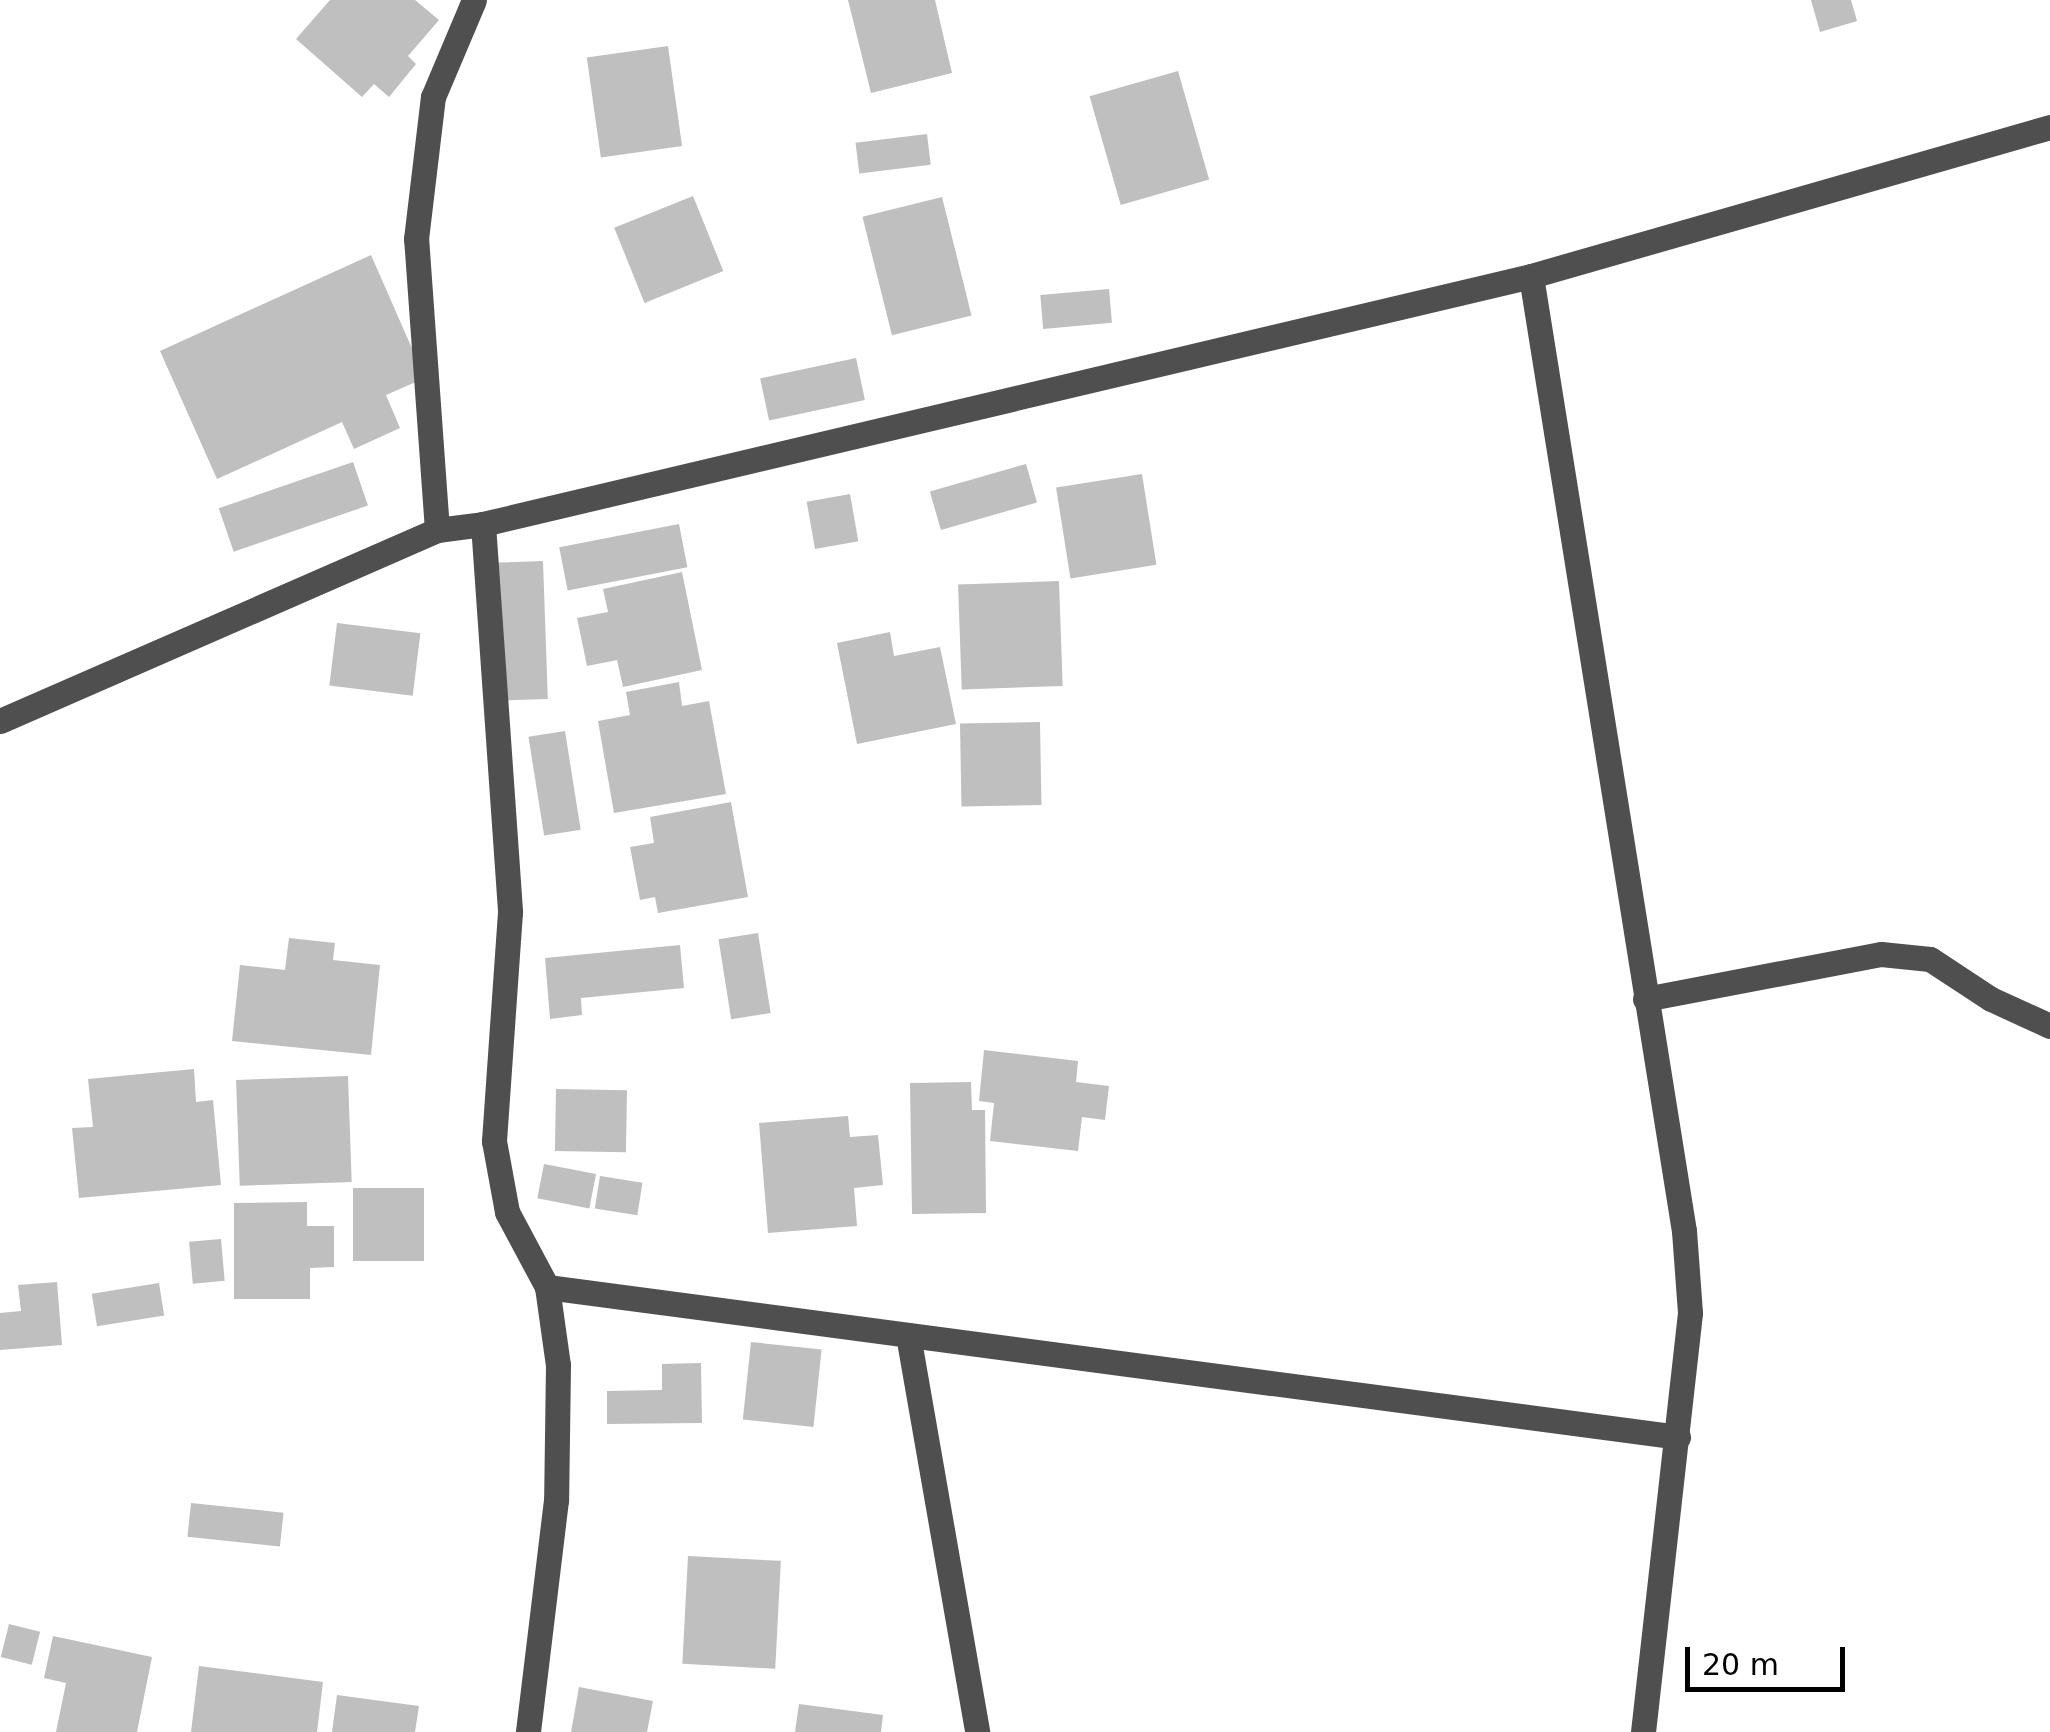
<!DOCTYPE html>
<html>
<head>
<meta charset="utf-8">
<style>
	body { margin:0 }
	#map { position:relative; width:2050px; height:1732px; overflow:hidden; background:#fff; font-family:"DejaVu Sans",sans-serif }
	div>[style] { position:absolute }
	.building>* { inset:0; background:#bfbfbf; transform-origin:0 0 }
	.minor>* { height:25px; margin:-12.5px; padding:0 12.5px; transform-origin:12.5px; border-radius:12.5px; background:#4f4f4f }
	span { translate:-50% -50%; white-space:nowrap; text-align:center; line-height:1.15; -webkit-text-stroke:8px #fff; paint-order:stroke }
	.scale { position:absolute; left:1685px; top:1647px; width:160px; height:45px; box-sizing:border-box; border:5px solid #000; border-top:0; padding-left:12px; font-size:30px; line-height:35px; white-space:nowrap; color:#000; -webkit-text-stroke:8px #fff; paint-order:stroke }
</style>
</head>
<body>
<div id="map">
	<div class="building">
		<i style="clip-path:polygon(330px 0,415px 0,439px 20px,408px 56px,416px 64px,389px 97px,374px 84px,362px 97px,296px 39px)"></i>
		<i style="clip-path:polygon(848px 0,935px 0,952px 73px,871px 93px)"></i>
		<i style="clip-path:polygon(1811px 0,1851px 0,1857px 21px,1820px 32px)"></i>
		<i style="left:668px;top:46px;width:101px;height:82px;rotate:82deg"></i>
		<i style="left:1178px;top:71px;width:113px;height:92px;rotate:74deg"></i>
		<i style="left:927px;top:134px;width:31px;height:72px;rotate:83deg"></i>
		<i style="left:693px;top:196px;width:81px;height:85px;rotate:68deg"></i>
		<i style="left:942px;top:197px;width:122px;height:82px;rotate:76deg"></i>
		<i style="clip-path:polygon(371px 255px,425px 378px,386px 395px,400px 428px,354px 449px,342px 422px,217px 479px,160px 351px)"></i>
		<i style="left:1109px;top:289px;width:34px;height:69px;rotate:85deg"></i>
		<i style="left:856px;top:358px;width:43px;height:98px;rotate:78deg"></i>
		<i style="left:353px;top:462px;width:46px;height:142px;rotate:71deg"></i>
		<i style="left:1026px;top:464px;width:40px;height:100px;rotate:74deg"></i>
		<i style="left:1142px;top:474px;width:92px;height:87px;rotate:81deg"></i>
		<i style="left:850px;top:494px;width:48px;height:44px;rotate:80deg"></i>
		<i style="left:679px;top:524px;width:44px;height:122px;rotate:79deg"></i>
		<i style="left:543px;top:561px;width:138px;height:50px;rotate:88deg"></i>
		<i style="clip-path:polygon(682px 572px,702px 670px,623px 687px,617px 660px,587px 666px,577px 618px,608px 612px,603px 589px)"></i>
		<i style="left:1059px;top:581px;width:105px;height:101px;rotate:88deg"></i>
		<i style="left:337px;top:623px;width:84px;height:63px;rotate:7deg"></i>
		<i style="clip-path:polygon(890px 632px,894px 656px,940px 647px,956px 724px,857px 744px,837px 643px)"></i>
		<i style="clip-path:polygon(679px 682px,682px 706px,709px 701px,726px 794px,614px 813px,598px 721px,630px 715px,626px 692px)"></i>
		<i style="left:1040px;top:722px;width:83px;height:80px;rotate:89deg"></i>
		<i style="left:565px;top:731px;width:100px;height:37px;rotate:81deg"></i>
		<i style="clip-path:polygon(731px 802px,748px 897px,658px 913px,655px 897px,640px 900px,630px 847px,654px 843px,650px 817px)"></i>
		<i style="left:758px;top:933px;width:81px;height:40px;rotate:81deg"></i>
		<i style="clip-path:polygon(289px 938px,335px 943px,333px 960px,380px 965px,371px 1055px,232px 1041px,240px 965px,285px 970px)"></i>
		<i style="clip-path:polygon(680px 945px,684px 988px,581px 998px,582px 1015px,550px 1019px,545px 958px)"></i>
		<i style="clip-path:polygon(984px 1050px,1078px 1061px,1076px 1082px,1109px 1086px,1105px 1120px,1082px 1117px,1078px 1151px,990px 1141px,994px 1103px,979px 1101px)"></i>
		<i style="clip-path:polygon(194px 1069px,196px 1102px,213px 1100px,221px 1185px,79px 1198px,72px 1128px,93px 1127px,88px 1079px)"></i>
		<i style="left:348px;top:1076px;width:106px;height:112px;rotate:88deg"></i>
		<i style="clip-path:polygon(971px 1082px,972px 1110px,985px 1110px,986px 1213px,912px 1214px,910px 1083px)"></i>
		<i style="left:556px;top:1089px;width:71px;height:62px;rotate:1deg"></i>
		<i style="clip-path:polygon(848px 1116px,850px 1137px,878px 1135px,883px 1185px,854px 1188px,857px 1226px,768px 1233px,759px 1123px)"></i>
		<i style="left:544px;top:1164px;width:53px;height:35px;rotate:11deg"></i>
		<i style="left:600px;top:1176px;width:43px;height:33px;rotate:9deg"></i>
		<i style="left:353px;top:1188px;width:71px;height:73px"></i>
		<i style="clip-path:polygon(307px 1202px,307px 1226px,334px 1226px,334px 1267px,310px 1268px,310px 1299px,234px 1299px,234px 1203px)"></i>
		<i style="left:221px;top:1239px;width:42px;height:32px;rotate:85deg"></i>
		<i style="clip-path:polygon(57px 1282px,62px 1345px,0 1350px,0 1313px,21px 1311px,18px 1285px)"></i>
		<i style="left:159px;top:1283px;width:33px;height:68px;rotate:81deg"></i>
		<i style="left:751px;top:1342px;width:71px;height:78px;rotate:6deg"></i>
		<i style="clip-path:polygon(701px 1363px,702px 1423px,607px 1424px,607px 1391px,662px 1390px,662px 1364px)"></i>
		<i style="left:191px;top:1503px;width:93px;height:34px;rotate:6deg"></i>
		<i style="left:688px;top:1556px;width:93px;height:108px;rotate:3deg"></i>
		<i style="left:9px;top:1624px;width:32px;height:34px;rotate:14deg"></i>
		<i style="clip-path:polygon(53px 1636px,152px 1657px,137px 1732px,56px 1732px,66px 1683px,44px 1678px)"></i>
		<i style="clip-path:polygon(199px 1666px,323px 1682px,317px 1732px,191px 1732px)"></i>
		<i style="clip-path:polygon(579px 1687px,653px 1701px,647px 1732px,571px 1732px)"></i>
		<i style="clip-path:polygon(337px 1695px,419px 1706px,415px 1732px,332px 1732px)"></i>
		<i style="clip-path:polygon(799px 1704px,883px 1715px,881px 1732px,795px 1732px)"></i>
	</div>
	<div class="minor">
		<i style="left:1531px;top:276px;width:967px;rotate:80.9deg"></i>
		<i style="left:1684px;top:1231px;width:82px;rotate:85.8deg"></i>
		<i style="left:1690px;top:1313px;width:422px;rotate:96.4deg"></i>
		<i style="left:483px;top:524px;width:389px;rotate:86deg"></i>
		<i style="left:510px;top:912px;width:230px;rotate:94deg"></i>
		<i style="left:494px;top:1141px;width:72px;rotate:79.6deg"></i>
		<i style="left:507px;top:1212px;width:85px;rotate:61.9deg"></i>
		<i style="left:547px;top:1287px;width:79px;rotate:82deg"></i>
		<i style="left:558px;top:1365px;width:135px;rotate:90.8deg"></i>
		<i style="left:556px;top:1500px;width:234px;rotate:96.9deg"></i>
		<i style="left:437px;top:530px;width:292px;rotate:-94.1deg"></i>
		<i style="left:416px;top:239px;width:143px;rotate:-83.2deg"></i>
		<i style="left:433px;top:97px;width:105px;rotate:-67.1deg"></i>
		<i style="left:0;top:721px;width:477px;rotate:-23.6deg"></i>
		<i style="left:437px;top:530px;width:46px;rotate:-7.4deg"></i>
		<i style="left:483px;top:524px;width:1077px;rotate:-13.31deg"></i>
		<i style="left:1531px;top:276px;width:540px;rotate:-16.02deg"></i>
		<i style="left:1645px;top:999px;width:240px;rotate:-10.8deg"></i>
		<i style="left:1881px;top:954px;width:49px;rotate:5.8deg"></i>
		<i style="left:1930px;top:959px;width:73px;rotate:33.3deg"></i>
		<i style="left:1991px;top:999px;width:65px;rotate:24.6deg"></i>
		<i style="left:547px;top:1287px;width:1141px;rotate:7.55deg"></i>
		<i style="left:908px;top:1335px;width:403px;rotate:80.1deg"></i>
	</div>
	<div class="scale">20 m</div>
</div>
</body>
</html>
